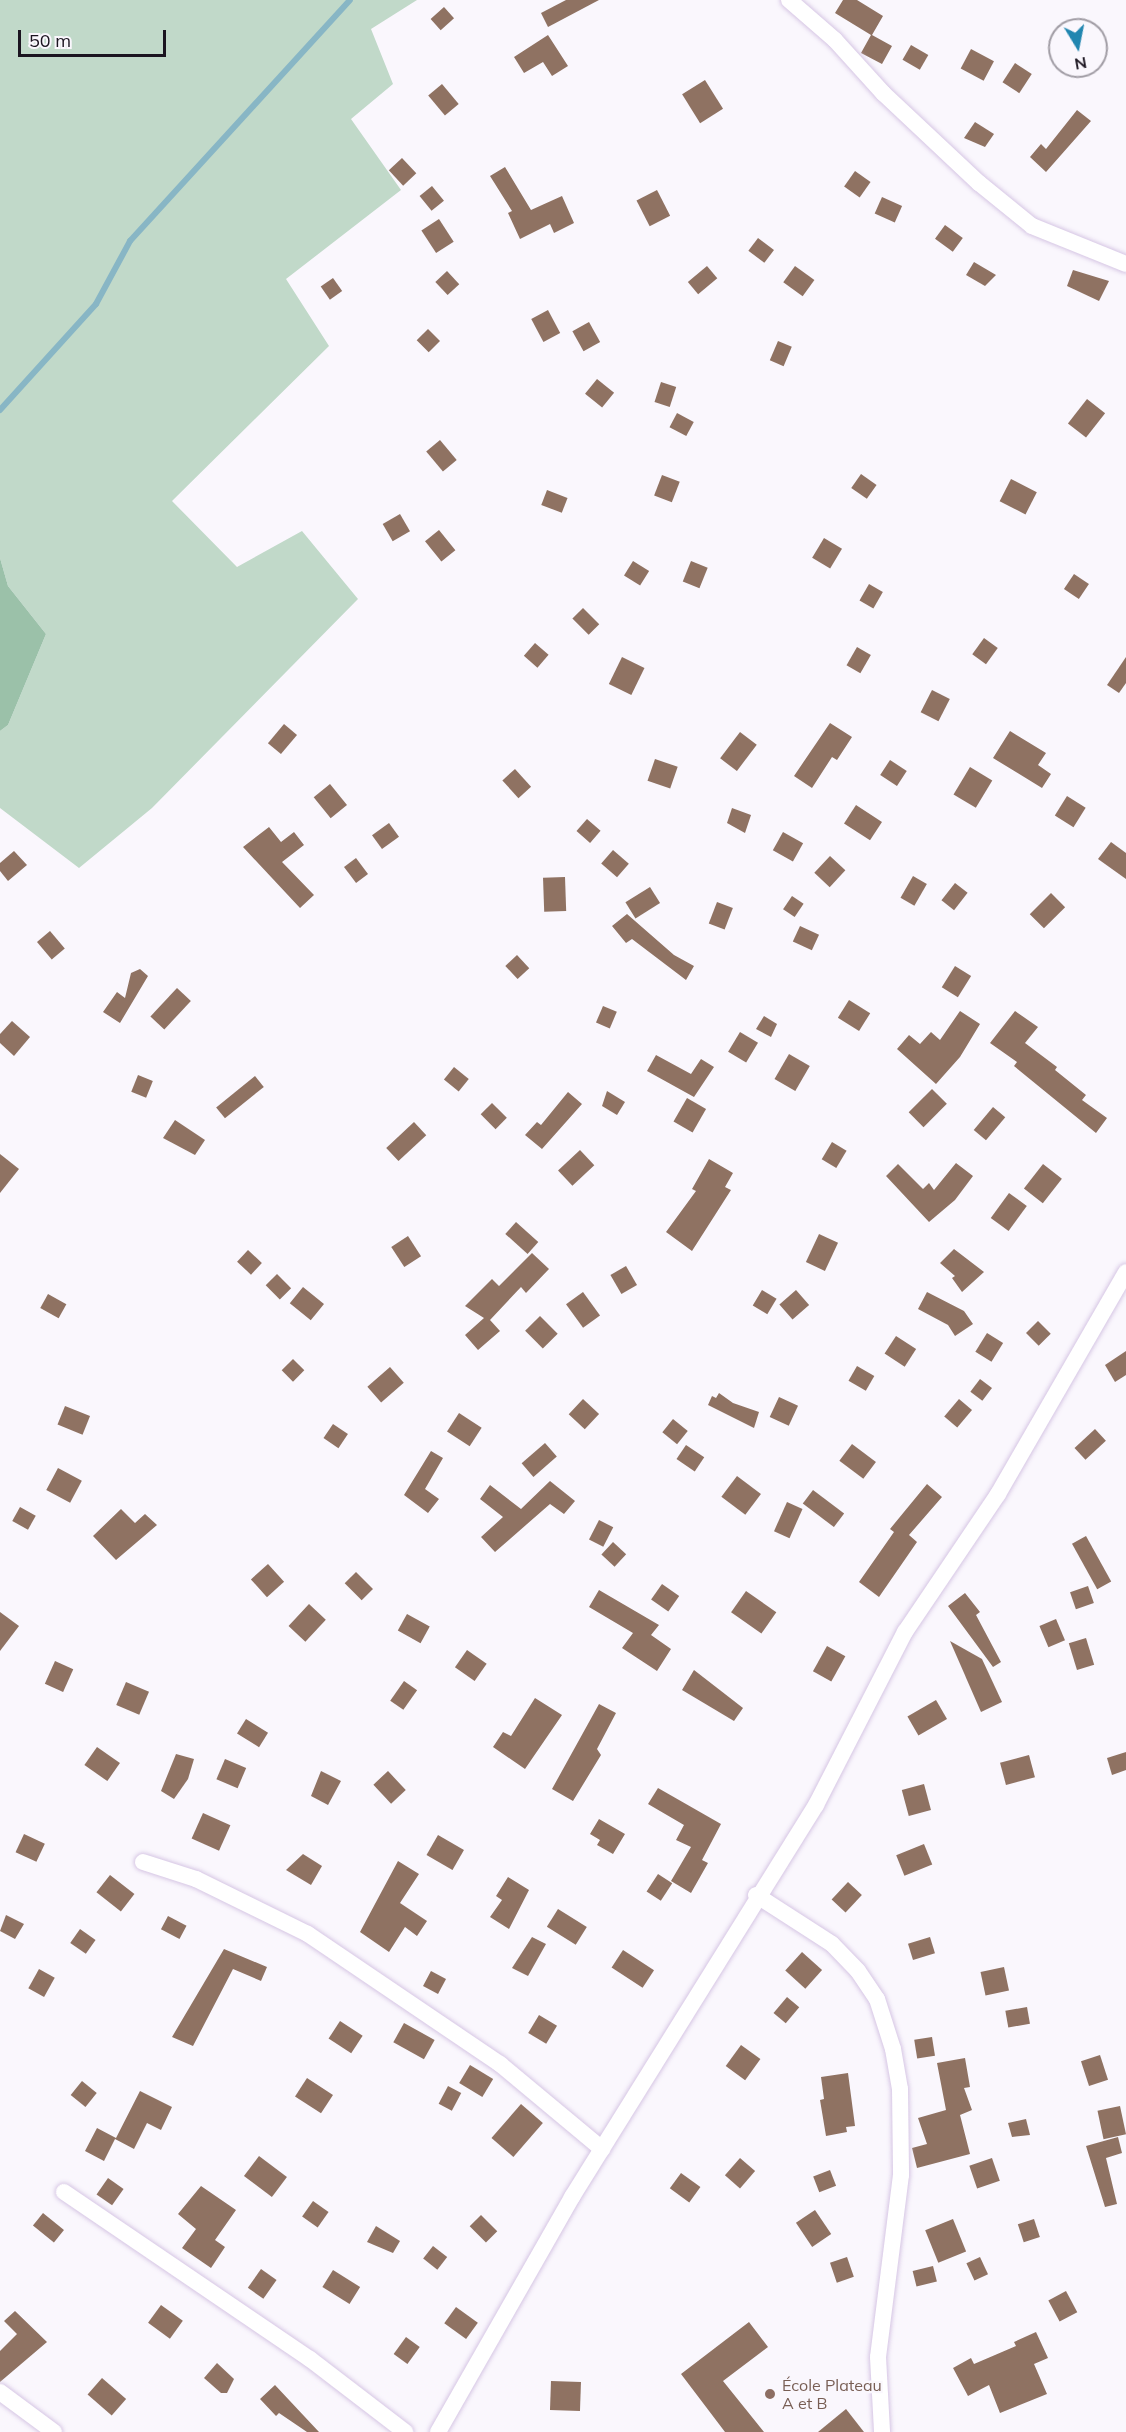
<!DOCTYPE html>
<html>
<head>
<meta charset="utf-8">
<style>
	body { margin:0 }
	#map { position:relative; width:1126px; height:2432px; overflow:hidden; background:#faf7fd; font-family:Mulish,sans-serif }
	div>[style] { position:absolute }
	.green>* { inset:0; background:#c1d9c9 }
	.forest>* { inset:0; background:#9bc1a9 }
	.stream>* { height:6px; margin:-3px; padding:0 3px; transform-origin:3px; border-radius:3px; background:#88b6c5 }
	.building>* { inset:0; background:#8f7262; transform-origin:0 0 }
	.roads { filter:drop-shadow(0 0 2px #d6c6e4) drop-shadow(0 0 2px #d6c6e4) }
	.street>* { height:16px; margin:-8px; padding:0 8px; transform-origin:8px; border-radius:8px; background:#fff }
	.dots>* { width:16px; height:16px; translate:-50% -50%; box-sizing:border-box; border:3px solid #faf7fd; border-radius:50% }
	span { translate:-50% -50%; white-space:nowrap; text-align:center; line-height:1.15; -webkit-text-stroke:4.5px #faf7fd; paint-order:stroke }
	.education-label { font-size:16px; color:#785e54 }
	.left { translate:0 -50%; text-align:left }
	.north { position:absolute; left:1048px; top:18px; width:60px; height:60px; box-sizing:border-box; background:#faf7fd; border:2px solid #a19da5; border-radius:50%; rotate:170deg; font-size:16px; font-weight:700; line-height:24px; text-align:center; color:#1b1520 }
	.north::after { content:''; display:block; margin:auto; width:21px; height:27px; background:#2186b0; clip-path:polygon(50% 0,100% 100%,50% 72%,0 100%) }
	.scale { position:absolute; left:18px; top:30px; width:148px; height:27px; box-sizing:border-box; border:3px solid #1b1520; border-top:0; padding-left:8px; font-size:18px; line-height:21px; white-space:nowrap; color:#1b1520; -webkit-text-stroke:4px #faf7fd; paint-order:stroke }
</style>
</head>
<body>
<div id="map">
	<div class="green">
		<i style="clip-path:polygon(0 0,417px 0,371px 29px,393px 84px,351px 119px,401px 190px,286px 279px,329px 346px,172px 501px,237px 567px,302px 531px,358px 599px,152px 808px,79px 868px,0 808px,0 731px,8px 725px,46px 634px,8px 586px,0 558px)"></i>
	</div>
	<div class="forest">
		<i style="clip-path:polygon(0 558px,8px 586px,46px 634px,8px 725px,0 731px)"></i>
	</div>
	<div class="stream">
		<i style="left:0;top:410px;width:143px;rotate:-47.8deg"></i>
		<i style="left:96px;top:304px;width:72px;rotate:-61.6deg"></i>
		<i style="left:130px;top:241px;width:326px;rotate:-47.6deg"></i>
	</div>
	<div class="building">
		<i style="clip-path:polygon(566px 0,599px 0,548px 27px,541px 13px)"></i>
		<i style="clip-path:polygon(843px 0,857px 0,883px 16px,872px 35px,892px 46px,882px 64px,861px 53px,871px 35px,835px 13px)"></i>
		<i style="left:444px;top:7px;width:15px;height:18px;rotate:48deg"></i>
		<i style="clip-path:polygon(548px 35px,568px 66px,552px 76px,543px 62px,524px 73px,514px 57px)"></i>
		<i style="left:911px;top:45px;width:20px;height:17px;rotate:30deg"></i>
		<i style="left:971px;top:49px;width:26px;height:22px;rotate:28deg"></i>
		<i style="left:1015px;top:63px;width:20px;height:23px;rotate:33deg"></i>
		<i style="left:705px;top:80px;width:34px;height:27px;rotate:58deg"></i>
		<i style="left:442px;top:84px;width:26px;height:18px;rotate:50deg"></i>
		<i style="clip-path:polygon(1077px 110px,1091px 121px,1046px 172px,1030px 157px,1041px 144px,1046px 149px)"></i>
		<i style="clip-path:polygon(975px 122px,994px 134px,985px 147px,964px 138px)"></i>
		<i style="left:402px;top:158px;width:21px;height:18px;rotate:47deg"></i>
		<i style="clip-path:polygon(505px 167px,531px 210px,562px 196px,574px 223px,554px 233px,550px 224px,520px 239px,508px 213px,512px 211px,490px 176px)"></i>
		<i style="left:855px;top:171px;width:19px;height:19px;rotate:35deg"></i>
		<i style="left:432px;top:186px;width:19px;height:16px;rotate:51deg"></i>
		<i style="left:657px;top:190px;width:29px;height:23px;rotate:63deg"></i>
		<i style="left:882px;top:197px;width:22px;height:18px;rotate:24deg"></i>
		<i style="left:439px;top:219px;width:27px;height:21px;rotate:57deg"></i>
		<i style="left:945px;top:225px;width:22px;height:17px;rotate:36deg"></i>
		<i style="left:758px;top:238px;width:20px;height:16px;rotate:37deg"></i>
		<i style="clip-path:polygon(974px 262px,996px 275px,985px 286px,966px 275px)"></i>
		<i style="left:707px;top:266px;width:16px;height:25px;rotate:50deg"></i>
		<i style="left:795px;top:266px;width:24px;height:20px;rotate:36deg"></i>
		<i style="clip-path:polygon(1073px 270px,1109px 281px,1099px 301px,1067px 286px)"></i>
		<i style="left:447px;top:271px;width:18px;height:16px;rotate:47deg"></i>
		<i style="left:333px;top:278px;width:16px;height:15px;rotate:55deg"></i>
		<i style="left:548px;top:310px;width:26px;height:19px;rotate:62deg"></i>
		<i style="left:589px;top:322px;width:23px;height:19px;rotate:61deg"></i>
		<i style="left:428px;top:329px;width:17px;height:16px;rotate:45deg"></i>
		<i style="left:778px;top:341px;width:15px;height:21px;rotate:23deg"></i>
		<i style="left:597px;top:379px;width:22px;height:19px;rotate:39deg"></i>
		<i style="left:661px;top:382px;width:16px;height:21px;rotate:18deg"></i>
		<i style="left:1087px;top:399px;width:23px;height:31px;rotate:38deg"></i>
		<i style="left:677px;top:413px;width:19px;height:16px;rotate:28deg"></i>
		<i style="left:440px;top:440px;width:26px;height:18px;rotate:50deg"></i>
		<i style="left:861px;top:474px;width:19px;height:17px;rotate:35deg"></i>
		<i style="left:662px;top:475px;width:19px;height:22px;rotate:21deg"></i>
		<i style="left:1011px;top:479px;width:29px;height:25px;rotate:27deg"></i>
		<i style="left:547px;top:490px;width:22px;height:16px;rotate:21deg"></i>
		<i style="left:400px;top:514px;width:20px;height:20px;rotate:60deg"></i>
		<i style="left:439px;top:530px;width:26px;height:18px;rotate:51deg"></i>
		<i style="left:824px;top:538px;width:21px;height:23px;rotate:31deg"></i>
		<i style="left:633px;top:561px;width:19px;height:17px;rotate:32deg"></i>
		<i style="left:691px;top:561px;width:18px;height:22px;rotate:22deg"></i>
		<i style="left:1074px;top:574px;width:18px;height:18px;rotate:34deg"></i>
		<i style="left:869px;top:584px;width:16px;height:19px;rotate:30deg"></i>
		<i style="left:583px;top:608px;width:23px;height:15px;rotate:45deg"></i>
		<i style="left:984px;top:638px;width:17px;height:20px;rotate:36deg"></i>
		<i style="left:535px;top:643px;width:18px;height:17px;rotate:41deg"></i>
		<i style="left:857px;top:647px;width:16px;height:21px;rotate:30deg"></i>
		<i style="left:622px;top:657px;width:25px;height:30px;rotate:26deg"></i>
		<i style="clip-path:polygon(1126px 657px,1126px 683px,1119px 693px,1107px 685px)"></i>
		<i style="left:932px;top:690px;width:20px;height:25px;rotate:27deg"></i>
		<i style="clip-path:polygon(830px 723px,852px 737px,837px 760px,832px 757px,812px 788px,794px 776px)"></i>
		<i style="left:284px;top:724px;width:17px;height:25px;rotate:40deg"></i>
		<i style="clip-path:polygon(1010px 731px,1046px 753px,1038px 765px,1051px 774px,1042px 788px,993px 758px)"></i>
		<i style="left:740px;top:732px;width:21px;height:33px;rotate:37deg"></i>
		<i style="left:655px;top:759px;width:24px;height:23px;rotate:19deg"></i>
		<i style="left:890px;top:760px;width:20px;height:18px;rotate:33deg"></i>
		<i style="left:970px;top:767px;width:26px;height:32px;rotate:31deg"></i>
		<i style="left:515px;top:769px;width:24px;height:17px;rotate:48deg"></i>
		<i style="left:330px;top:784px;width:27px;height:21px;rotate:51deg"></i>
		<i style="left:1067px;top:796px;width:22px;height:23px;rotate:32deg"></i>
		<i style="left:856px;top:805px;width:31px;height:22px;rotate:33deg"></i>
		<i style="clip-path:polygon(732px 808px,751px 815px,745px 833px,727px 823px)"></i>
		<i style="left:587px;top:819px;width:18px;height:16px;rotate:41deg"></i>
		<i style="left:389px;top:823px;width:17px;height:21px;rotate:54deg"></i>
		<i style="clip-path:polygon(269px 827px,281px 842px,294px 832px,304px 845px,282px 862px,314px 895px,300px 908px,243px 847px)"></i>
		<i style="left:783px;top:832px;width:23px;height:21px;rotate:29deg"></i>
		<i style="clip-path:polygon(1111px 842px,1126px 853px,1126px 879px,1098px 859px)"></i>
		<i style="left:613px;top:850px;width:21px;height:18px;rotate:41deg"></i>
		<i style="clip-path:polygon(14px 851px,27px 865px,8px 881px,0 871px,0 863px)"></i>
		<i style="left:830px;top:856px;width:21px;height:23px;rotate:43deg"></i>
		<i style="left:356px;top:858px;width:20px;height:15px;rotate:53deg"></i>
		<i style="left:913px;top:876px;width:16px;height:25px;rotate:30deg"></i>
		<i style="left:565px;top:877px;width:34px;height:22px;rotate:88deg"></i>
		<i style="left:955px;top:883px;width:16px;height:22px;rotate:38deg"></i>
		<i style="left:650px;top:887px;width:19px;height:29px;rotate:58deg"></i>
		<i style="left:1051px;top:893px;width:20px;height:30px;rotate:45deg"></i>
		<i style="left:792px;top:896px;width:14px;height:16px;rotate:34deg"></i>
		<i style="left:717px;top:902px;width:17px;height:23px;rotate:21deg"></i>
		<i style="clip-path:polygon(627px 914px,674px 955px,694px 966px,686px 980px,632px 939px,626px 943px,612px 926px)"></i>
		<i style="left:800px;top:926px;width:21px;height:17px;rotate:25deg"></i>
		<i style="left:50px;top:931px;width:23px;height:17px;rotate:50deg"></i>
		<i style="left:517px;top:955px;width:18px;height:16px;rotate:47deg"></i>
		<i style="left:955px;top:966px;width:19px;height:25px;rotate:32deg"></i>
		<i style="clip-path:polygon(140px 969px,148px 976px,120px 1023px,103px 1012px,117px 992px,125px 998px,131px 973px)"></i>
		<i style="left:177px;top:988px;width:19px;height:39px;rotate:43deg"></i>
		<i style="left:849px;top:1000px;width:25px;height:21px;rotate:32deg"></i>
		<i style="left:603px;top:1006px;width:15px;height:18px;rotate:23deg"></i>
		<i style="clip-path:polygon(960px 1011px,980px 1024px,960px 1057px,936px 1084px,897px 1049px,909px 1035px,920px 1044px,931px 1032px,940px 1040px)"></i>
		<i style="clip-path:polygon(1015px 1011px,1038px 1027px,1025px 1043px,1057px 1067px,1055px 1070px,1086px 1095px,1082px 1100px,1107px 1118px,1096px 1133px,1014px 1066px,1017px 1062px,990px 1043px)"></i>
		<i style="clip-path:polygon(764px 1016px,777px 1024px,771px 1037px,756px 1029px)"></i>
		<i style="clip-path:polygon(12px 1021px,30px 1037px,14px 1056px,0 1043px,0 1034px)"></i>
		<i style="left:740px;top:1032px;width:21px;height:23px;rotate:31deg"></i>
		<i style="left:789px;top:1054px;width:24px;height:29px;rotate:30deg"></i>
		<i style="clip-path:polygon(656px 1055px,691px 1074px,701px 1059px,714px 1067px,694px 1097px,647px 1071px)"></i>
		<i style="left:454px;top:1067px;width:19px;height:16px;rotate:39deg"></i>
		<i style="left:138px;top:1075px;width:16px;height:18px;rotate:22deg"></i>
		<i style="left:255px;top:1076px;width:14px;height:50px;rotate:51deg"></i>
		<i style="left:932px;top:1089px;width:21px;height:33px;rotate:45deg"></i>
		<i style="clip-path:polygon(607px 1091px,625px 1102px,617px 1115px,602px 1106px)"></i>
		<i style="clip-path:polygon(568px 1092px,582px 1104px,542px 1149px,525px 1135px,537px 1122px,541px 1125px)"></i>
		<i style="left:687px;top:1098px;width:22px;height:27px;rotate:30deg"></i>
		<i style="left:492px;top:1103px;width:21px;height:16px;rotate:45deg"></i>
		<i style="left:993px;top:1107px;width:16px;height:30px;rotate:40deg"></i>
		<i style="clip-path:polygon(175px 1120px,205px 1140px,195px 1155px,163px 1138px)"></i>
		<i style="left:414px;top:1122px;width:18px;height:38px;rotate:47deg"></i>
		<i style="left:832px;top:1142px;width:17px;height:20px;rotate:31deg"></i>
		<i style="left:580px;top:1150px;width:21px;height:30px;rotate:47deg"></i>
		<i style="clip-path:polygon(0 1154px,19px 1169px,0 1193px)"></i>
		<i style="clip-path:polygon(709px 1159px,733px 1173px,725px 1187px,731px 1190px,692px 1251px,666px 1232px,696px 1191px,692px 1189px)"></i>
		<i style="clip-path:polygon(956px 1163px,973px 1176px,955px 1200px,929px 1222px,886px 1176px,898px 1164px,923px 1189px,929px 1183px,934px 1190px)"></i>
		<i style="left:1043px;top:1164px;width:24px;height:31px;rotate:38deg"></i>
		<i style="left:1009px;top:1193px;width:22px;height:31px;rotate:36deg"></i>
		<i style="left:516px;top:1222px;width:30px;height:16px;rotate:42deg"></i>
		<i style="left:819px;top:1234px;width:21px;height:31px;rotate:25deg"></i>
		<i style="left:408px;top:1236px;width:24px;height:20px;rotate:57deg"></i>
		<i style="clip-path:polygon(954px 1249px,984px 1272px,962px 1292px,952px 1278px,955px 1276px,940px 1263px)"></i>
		<i style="left:248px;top:1250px;width:19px;height:16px;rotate:43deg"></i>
		<i style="clip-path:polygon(532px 1253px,549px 1269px,526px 1293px,521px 1287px,490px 1320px,500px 1331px,478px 1350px,465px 1335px,484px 1318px,465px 1306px,492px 1279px,499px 1286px)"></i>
		<i style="left:626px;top:1266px;width:22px;height:18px;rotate:60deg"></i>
		<i style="left:277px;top:1274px;width:20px;height:16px;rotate:45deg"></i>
		<i style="left:303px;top:1287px;width:27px;height:21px;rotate:39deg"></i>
		<i style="left:762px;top:1290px;width:17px;height:18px;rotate:31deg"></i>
		<i style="left:796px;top:1290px;width:20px;height:22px;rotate:49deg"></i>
		<i style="left:583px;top:1292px;width:29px;height:21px;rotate:54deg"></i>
		<i style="clip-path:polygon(927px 1292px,964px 1311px,973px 1324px,955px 1336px,948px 1325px,918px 1309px)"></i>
		<i style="left:48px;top:1294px;width:21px;height:16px;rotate:29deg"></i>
		<i style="left:540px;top:1316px;width:25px;height:21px;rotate:45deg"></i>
		<i style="left:1038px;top:1321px;width:18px;height:17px;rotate:45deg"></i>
		<i style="left:987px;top:1333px;width:19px;height:22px;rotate:32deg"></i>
		<i style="left:896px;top:1336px;width:24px;height:21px;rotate:33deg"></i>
		<i style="clip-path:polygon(1126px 1351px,1126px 1375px,1115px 1382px,1105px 1365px)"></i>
		<i style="left:293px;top:1359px;width:16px;height:16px;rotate:45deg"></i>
		<i style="left:857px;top:1366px;width:20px;height:17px;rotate:30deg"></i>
		<i style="left:390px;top:1367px;width:21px;height:30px;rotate:49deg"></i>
		<i style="left:980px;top:1379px;width:15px;height:16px;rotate:37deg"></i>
		<i style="clip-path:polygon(719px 1393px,733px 1403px,759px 1412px,754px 1428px,708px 1405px,712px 1396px,716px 1398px)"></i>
		<i style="left:779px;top:1397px;width:21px;height:22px;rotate:25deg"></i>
		<i style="left:583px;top:1399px;width:22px;height:21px;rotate:43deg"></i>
		<i style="left:959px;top:1399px;width:17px;height:23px;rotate:40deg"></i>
		<i style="left:65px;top:1406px;width:27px;height:20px;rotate:22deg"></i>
		<i style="left:459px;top:1413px;width:27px;height:22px;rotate:33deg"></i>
		<i style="left:673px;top:1419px;width:19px;height:17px;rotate:39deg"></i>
		<i style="left:333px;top:1424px;width:18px;height:17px;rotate:34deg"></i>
		<i style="left:1095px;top:1429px;width:16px;height:28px;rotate:47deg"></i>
		<i style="left:545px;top:1443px;width:18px;height:31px;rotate:49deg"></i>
		<i style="left:852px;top:1444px;width:30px;height:21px;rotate:37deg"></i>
		<i style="left:686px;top:1445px;width:22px;height:17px;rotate:34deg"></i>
		<i style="clip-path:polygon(431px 1451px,443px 1458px,425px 1489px,439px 1499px,428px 1513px,404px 1495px)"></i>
		<i style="left:58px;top:1468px;width:27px;height:25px;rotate:28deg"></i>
		<i style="left:737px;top:1476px;width:30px;height:26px;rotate:37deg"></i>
		<i style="clip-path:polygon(550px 1481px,575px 1501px,564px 1514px,550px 1504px,495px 1552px,481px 1537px,503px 1517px,480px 1499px,490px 1485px,521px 1509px)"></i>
		<i style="clip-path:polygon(927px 1484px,942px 1497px,909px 1535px,917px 1542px,879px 1597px,859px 1582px,894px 1532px,890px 1529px)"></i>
		<i style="left:813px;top:1490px;width:39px;height:17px;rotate:37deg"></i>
		<i style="left:787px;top:1502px;width:17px;height:32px;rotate:24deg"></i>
		<i style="left:20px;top:1507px;width:18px;height:16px;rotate:29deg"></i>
		<i style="clip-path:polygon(121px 1509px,135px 1523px,145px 1514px,157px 1525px,116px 1560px,93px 1536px)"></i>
		<i style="left:599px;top:1520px;width:16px;height:22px;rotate:27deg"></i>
		<i style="left:1086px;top:1536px;width:52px;height:16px;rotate:61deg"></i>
		<i style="left:613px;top:1542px;width:18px;height:17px;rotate:43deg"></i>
		<i style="left:268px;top:1564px;width:24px;height:23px;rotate:48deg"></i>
		<i style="left:356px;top:1572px;width:24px;height:16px;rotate:45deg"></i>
		<i style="left:662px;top:1584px;width:21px;height:19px;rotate:35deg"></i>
		<i style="left:1088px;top:1586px;width:18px;height:19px;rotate:71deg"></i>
		<i style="clip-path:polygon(599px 1590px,659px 1625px,651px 1635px,671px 1649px,657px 1671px,622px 1648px,633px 1633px,589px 1607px)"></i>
		<i style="left:746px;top:1591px;width:37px;height:26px;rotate:35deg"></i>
		<i style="clip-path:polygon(965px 1593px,980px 1612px,976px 1615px,1001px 1662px,993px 1667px,948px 1606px)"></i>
		<i style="left:309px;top:1604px;width:23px;height:30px;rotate:43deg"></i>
		<i style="clip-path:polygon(0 1612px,19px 1626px,0 1651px)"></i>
		<i style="left:407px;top:1614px;width:26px;height:19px;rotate:29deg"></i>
		<i style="left:1056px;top:1619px;width:23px;height:18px;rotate:67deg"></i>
		<i style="left:1086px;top:1638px;width:28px;height:18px;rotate:73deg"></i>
		<i style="clip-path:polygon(950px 1641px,982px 1659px,1002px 1702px,981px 1712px)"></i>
		<i style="left:827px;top:1646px;width:21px;height:29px;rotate:29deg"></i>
		<i style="left:467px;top:1650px;width:24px;height:21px;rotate:35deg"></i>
		<i style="left:55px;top:1661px;width:20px;height:25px;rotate:24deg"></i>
		<i style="clip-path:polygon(694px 1670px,743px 1708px,734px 1721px,682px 1690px)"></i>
		<i style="left:404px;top:1681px;width:16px;height:24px;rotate:35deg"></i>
		<i style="left:126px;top:1682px;width:25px;height:25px;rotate:23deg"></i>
		<i style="clip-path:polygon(535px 1698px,562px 1715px,525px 1769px,493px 1747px,503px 1732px,511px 1736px)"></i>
		<i style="left:936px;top:1700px;width:22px;height:33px;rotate:60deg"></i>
		<i style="clip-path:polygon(599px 1704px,616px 1713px,597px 1749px,601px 1755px,573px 1801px,552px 1789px)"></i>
		<i style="left:246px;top:1719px;width:26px;height:17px;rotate:32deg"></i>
		<i style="left:97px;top:1747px;width:28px;height:22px;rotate:35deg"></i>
		<i style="clip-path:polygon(1126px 1752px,1126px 1770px,1112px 1775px,1107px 1758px)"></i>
		<i style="clip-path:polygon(176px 1754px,194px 1759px,188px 1779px,174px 1799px,161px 1791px)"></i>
		<i style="left:1029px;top:1755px;width:23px;height:30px;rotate:75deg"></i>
		<i style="left:225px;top:1759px;width:23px;height:22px;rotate:23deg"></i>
		<i style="clip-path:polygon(321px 1771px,341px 1781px,328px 1805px,311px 1796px)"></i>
		<i style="left:388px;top:1771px;width:26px;height:20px;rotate:47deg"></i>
		<i style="left:924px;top:1784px;width:27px;height:23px;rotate:75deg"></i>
		<i style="clip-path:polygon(658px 1788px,721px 1824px,702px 1860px,708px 1863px,691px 1893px,671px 1881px,691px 1847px,676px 1840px,684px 1825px,648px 1804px)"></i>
		<i style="left:203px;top:1813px;width:30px;height:28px;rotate:24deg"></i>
		<i style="clip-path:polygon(599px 1819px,625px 1834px,613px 1854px,597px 1845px,600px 1840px,590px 1834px)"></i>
		<i style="left:24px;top:1834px;width:23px;height:20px;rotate:25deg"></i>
		<i style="left:438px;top:1835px;width:30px;height:23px;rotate:30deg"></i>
		<i style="left:924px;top:1844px;width:22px;height:30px;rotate:68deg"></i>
		<i style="clip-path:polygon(303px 1854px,322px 1866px,311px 1885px,286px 1870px)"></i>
		<i style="clip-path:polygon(398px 1861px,419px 1874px,400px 1903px,427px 1921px,417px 1936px,405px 1927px,389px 1952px,360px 1932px)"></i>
		<i style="left:658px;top:1874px;width:17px;height:21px;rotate:33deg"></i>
		<i style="left:110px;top:1875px;width:31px;height:22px;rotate:38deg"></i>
		<i style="clip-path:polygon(508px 1877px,529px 1890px,509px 1929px,490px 1917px,502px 1900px,496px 1896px)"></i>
		<i style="left:848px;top:1882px;width:19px;height:24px;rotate:43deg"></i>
		<i style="left:558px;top:1909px;width:34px;height:21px;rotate:32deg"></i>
		<i style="clip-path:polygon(6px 1915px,24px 1924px,15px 1939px,0 1931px)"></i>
		<i style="left:168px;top:1916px;width:21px;height:15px;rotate:28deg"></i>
		<i style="left:80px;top:1929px;width:19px;height:17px;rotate:35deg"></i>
		<i style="clip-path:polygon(532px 1937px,546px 1944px,528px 1976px,512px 1968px)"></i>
		<i style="left:930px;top:1937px;width:17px;height:23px;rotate:73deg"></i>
		<i style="clip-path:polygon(224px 1949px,267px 1967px,261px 1981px,233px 1969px,193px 2046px,172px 2037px)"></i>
		<i style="left:623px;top:1950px;width:37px;height:21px;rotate:33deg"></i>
		<i style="left:802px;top:1952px;width:27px;height:25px;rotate:42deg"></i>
		<i style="left:1004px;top:1967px;width:24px;height:24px;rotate:78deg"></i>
		<i style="left:39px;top:1969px;width:18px;height:22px;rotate:29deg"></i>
		<i style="left:431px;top:1971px;width:17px;height:17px;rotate:28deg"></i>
		<i style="left:787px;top:1997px;width:16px;height:21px;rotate:40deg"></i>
		<i style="left:1027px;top:2007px;width:17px;height:22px;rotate:80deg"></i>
		<i style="left:539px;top:2015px;width:21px;height:21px;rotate:31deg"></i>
		<i style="left:340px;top:2021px;width:27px;height:21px;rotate:33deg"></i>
		<i style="left:404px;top:2023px;width:35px;height:22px;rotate:29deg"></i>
		<i style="left:932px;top:2037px;width:19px;height:18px;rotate:81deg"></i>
		<i style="left:741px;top:2045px;width:24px;height:26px;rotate:36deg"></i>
		<i style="left:1100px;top:2055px;width:26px;height:20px;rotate:72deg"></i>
		<i style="clip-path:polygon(965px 2058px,970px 2087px,964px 2088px,972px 2110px,960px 2115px,970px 2154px,917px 2168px,912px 2148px,927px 2144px,918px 2118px,946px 2110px,937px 2063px)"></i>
		<i style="left:470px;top:2065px;width:27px;height:21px;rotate:31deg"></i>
		<i style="clip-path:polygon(848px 2073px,855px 2126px,846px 2127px,847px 2132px,826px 2136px,820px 2100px,824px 2099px,821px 2077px)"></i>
		<i style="left:307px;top:2078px;width:31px;height:22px;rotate:33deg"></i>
		<i style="left:82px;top:2081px;width:19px;height:18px;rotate:39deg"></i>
		<i style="left:448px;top:2086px;width:15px;height:20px;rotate:28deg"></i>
		<i style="clip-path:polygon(140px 2091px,172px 2107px,161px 2130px,147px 2123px,134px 2149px,115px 2139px,104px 2161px,85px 2151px,97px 2128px,116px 2138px)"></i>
		<i style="left:521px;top:2104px;width:29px;height:45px;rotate:41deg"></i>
		<i style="left:1120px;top:2106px;width:29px;height:23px;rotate:78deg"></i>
		<i style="clip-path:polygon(1026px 2119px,1030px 2135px,1012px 2137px,1008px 2123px)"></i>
		<i style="clip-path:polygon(1118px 2137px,1122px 2153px,1106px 2158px,1117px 2204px,1105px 2207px,1086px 2146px)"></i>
		<i style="left:259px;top:2156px;width:35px;height:25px;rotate:37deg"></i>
		<i style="left:740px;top:2158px;width:20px;height:23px;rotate:41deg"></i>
		<i style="left:992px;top:2158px;width:24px;height:24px;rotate:71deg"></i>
		<i style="left:830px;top:2170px;width:17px;height:18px;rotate:69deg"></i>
		<i style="left:681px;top:2173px;width:24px;height:19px;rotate:36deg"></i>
		<i style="left:108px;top:2178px;width:19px;height:20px;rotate:35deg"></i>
		<i style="clip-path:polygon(201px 2186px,236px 2210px,215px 2240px,225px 2247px,211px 2268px,182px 2248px,196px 2229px,178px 2214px)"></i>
		<i style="left:313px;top:2201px;width:19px;height:19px;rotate:35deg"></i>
		<i style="left:815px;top:2210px;width:29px;height:23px;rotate:56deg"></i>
		<i style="left:43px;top:2213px;width:27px;height:16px;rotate:39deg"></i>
		<i style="left:481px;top:2215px;width:23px;height:16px;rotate:45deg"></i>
		<i style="left:953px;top:2219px;width:35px;height:30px;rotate:68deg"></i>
		<i style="left:1034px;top:2219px;width:19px;height:17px;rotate:72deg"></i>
		<i style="clip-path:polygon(376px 2226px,400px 2241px,393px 2253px,367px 2242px)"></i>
		<i style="left:433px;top:2246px;width:18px;height:16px;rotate:38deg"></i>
		<i style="left:847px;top:2257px;width:21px;height:18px;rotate:71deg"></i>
		<i style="left:980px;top:2257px;width:19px;height:15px;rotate:65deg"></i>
		<i style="left:933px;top:2266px;width:16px;height:21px;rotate:76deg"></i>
		<i style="left:261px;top:2269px;width:19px;height:23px;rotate:35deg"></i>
		<i style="left:333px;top:2270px;width:32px;height:20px;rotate:32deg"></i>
		<i style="left:1066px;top:2291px;width:24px;height:20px;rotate:62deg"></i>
		<i style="left:161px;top:2305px;width:27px;height:22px;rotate:36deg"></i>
		<i style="left:456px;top:2307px;width:27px;height:20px;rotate:36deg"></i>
		<i style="clip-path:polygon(15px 2311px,47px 2342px,0 2382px,0 2351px,17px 2334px,4px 2321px)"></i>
		<i style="clip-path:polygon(749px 2322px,768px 2347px,723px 2381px,764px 2432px,725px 2432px,681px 2374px)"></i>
		<i style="clip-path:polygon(1036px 2332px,1048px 2358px,1034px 2364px,1047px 2394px,1000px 2413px,989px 2385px,968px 2396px,953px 2368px,971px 2358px,974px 2364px,1016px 2346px,1014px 2342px)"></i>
		<i style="left:406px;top:2337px;width:17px;height:21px;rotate:36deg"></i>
		<i style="clip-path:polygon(217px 2363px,234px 2379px,227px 2393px,221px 2393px,204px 2378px)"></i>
		<i style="left:102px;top:2378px;width:32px;height:22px;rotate:41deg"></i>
		<i style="left:551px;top:2381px;width:30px;height:29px;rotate:2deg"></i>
		<i style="clip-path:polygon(275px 2385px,319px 2432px,307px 2432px,279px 2413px,276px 2416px,260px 2399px)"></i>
		<i style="clip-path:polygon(846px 2409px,864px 2432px,818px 2432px)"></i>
	</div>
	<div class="roads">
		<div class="street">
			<i style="left:789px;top:0;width:61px;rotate:41deg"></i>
			<i style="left:835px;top:40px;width:72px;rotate:47.8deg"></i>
			<i style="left:883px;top:93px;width:132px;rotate:43.2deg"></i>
			<i style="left:979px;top:183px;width:68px;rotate:39.1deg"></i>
			<i style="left:1032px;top:226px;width:101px;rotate:22deg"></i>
			<i style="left:143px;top:1862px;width:56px;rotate:17.8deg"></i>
			<i style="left:196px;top:1879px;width:125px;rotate:26.2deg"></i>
			<i style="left:308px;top:1934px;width:232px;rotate:34.1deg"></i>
			<i style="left:500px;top:2064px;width:133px;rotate:39.8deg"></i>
			<i style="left:756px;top:1895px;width:90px;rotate:32.8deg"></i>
			<i style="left:832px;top:1944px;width:37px;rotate:46deg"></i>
			<i style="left:858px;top:1971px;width:34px;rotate:56deg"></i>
			<i style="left:877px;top:1999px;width:52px;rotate:72.3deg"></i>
			<i style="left:893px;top:2049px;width:41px;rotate:80.1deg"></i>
			<i style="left:900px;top:2089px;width:86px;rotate:89.3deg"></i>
			<i style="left:901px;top:2175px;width:183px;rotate:97.2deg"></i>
			<i style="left:878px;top:2357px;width:75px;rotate:86.9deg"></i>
			<i style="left:64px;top:2192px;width:297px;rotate:34.2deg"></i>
			<i style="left:310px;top:2359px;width:120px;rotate:37.5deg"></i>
			<i style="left:0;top:2392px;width:67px;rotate:36.5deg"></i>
			<i style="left:438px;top:2432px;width:271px;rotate:-60.3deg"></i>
			<i style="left:572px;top:2197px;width:462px;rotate:-58.1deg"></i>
			<i style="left:816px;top:1805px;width:195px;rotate:-62.8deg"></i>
			<i style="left:905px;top:1632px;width:166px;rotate:-56deg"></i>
			<i style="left:998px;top:1494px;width:256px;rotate:-60deg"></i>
		</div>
	</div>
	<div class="dots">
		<i style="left:770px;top:2394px;background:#8d6e63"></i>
	</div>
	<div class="education-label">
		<span class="left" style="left:782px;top:2394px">École Plateau<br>A et B</span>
	</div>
	<div class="north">N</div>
	<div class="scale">50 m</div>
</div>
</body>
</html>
